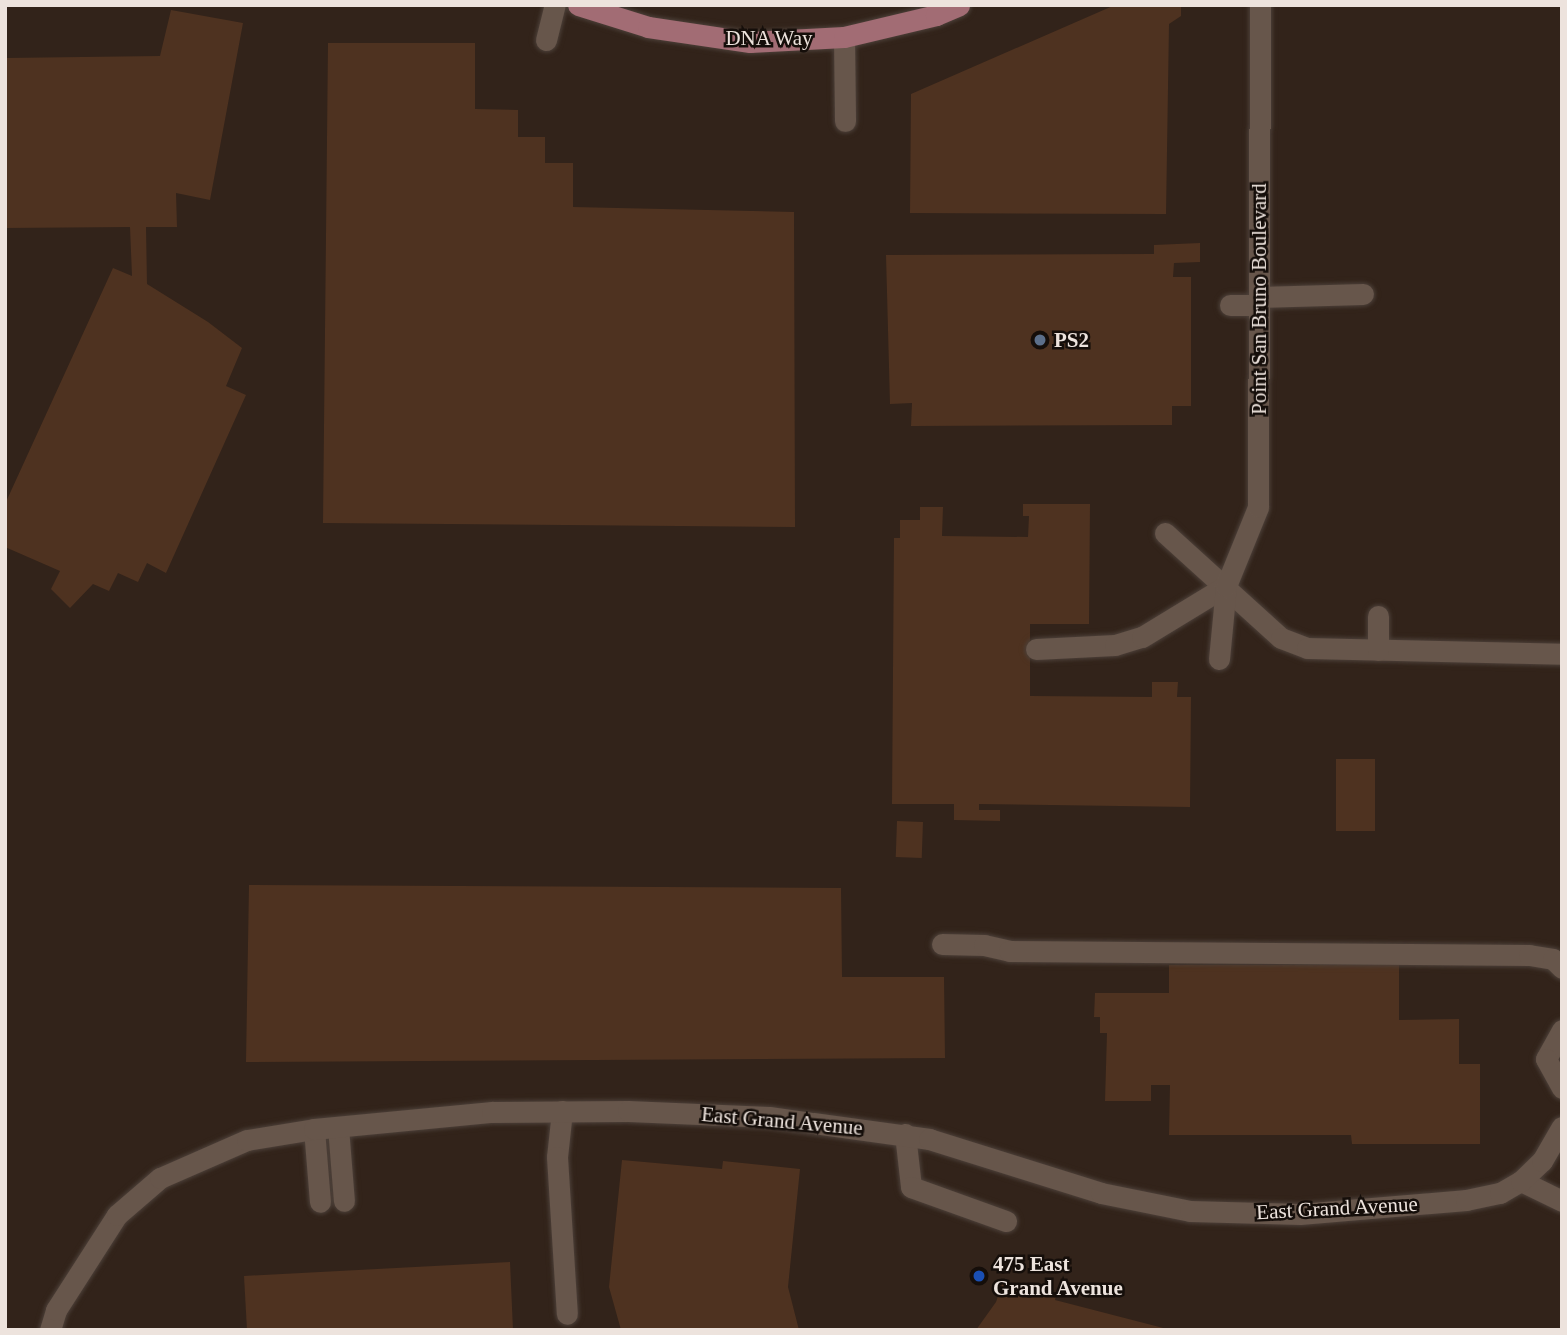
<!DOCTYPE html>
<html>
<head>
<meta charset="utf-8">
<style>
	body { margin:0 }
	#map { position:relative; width:1567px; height:1335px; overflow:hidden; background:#32231a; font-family:Georgia,serif }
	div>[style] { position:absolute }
	.building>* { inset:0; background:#4e3220; transform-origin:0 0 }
	.roads { filter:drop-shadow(0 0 2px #4c4039) drop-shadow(0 0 2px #4c4039) }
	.minor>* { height:21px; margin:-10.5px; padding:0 10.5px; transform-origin:10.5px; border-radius:10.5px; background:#67564b }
	.major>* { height:21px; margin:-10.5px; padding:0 10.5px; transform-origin:10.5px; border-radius:10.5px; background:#a26c74 }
	.dots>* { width:19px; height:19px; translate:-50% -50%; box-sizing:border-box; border:4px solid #150e0a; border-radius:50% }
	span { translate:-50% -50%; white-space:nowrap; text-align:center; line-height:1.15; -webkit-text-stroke:5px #150e0a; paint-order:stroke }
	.street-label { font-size:21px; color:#ede3dd }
	.poi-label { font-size:21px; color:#ede3dd; font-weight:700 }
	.left { translate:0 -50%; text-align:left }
	.frame { position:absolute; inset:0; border:7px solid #ede3dd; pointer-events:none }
</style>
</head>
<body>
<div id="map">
	<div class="building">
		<i style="clip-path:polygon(1115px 5px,1181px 5px,1181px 16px,1169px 24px,1166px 214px,910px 213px,911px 94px)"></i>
		<i style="clip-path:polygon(171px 10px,243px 23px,210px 200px,176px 193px,177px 227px,146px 227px,147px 284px,208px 322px,242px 348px,226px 386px,246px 395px,166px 573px,147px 563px,138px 582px,118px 573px,109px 591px,93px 584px,70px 608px,51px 589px,60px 571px,5px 547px,5px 504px,113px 268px,132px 276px,130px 227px,5px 228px,5px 58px,160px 56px)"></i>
		<i style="clip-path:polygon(328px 43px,475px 43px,475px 109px,518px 110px,518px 137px,545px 137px,545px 163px,573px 163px,573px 207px,794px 212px,795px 527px,323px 523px)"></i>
		<i style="clip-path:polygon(1200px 243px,1200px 262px,1174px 263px,1173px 277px,1191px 277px,1191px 406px,1172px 406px,1172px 425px,911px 426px,912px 403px,890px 404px,886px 255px,1154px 254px,1154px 245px)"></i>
		<i style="clip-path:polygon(1023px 504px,1090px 504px,1089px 624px,1030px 624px,1030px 696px,1152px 697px,1152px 682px,1178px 682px,1177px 697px,1191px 697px,1190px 807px,979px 804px,979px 810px,1000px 810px,1000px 821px,954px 820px,954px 804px,892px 804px,894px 538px,900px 538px,900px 520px,920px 520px,920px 507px,943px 507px,942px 536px,1028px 537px,1029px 516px,1023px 516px)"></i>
		<i style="left:1336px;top:759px;width:39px;height:72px"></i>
		<i style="left:897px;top:821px;width:26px;height:36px;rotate:2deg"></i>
		<i style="clip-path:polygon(249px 885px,841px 888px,842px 977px,944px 977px,945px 1058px,246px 1062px)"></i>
		<i style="clip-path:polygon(1169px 965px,1399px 965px,1399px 1020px,1459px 1019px,1459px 1064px,1480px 1064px,1480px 1144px,1352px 1144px,1351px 1135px,1169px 1135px,1170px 1085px,1151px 1085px,1151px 1101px,1105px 1101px,1107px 1033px,1100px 1033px,1100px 1017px,1094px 1017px,1095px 993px,1169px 993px)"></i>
		<i style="clip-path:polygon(622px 1160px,722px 1169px,723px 1161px,800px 1169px,788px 1287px,799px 1330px,621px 1330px,609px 1287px)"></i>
		<i style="clip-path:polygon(510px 1262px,513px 1330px,247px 1330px,244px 1276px)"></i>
		<i style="clip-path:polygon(1003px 1282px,1056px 1295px,1055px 1300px,1171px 1330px,976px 1330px,996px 1302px)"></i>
	</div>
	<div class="roads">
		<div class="minor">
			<i style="left:844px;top:37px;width:84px;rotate:89.3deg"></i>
			<i style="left:546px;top:40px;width:36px;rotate:-76deg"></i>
			<i style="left:1259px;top:297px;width:104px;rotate:-1.7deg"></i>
			<i style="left:1230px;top:305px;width:29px"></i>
			<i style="left:1165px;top:533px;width:156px;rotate:42.2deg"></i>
			<i style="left:1281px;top:638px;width:28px;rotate:21deg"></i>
			<i style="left:1307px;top:648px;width:255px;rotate:1.3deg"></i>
			<i style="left:1378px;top:616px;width:34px;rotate:90deg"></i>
			<i style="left:1036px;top:649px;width:79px;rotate:-2.9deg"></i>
			<i style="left:1115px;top:645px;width:28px;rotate:-17deg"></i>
			<i style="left:1142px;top:637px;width:98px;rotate:-31.3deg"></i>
			<i style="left:1219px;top:659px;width:73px;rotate:-84.5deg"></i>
			<i style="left:1226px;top:586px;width:85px;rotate:-67.9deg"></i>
			<i style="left:1258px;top:507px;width:502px;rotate:-89.77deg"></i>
			<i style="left:942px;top:944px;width:42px;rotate:1.4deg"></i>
			<i style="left:984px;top:945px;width:26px;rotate:13deg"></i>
			<i style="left:1009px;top:951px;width:520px;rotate:0.44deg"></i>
			<i style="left:1529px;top:955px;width:24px;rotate:9deg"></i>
			<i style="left:1553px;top:959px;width:13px;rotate:45deg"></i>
			<i style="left:1562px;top:1030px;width:33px;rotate:119deg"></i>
			<i style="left:1546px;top:1059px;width:33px;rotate:61deg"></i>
			<i style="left:562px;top:1111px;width:46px;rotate:96.2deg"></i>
			<i style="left:557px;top:1157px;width:157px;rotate:86.4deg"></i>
			<i style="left:338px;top:1127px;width:74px;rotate:85.4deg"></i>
			<i style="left:314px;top:1129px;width:73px;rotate:85.3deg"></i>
			<i style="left:905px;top:1134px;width:53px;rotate:83.5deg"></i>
			<i style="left:911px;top:1187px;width:101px;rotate:19.7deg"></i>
			<i style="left:1521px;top:1181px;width:46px;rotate:26deg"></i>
			<i style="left:50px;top:1330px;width:21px;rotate:-73deg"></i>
			<i style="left:56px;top:1310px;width:113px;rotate:-57.3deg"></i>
			<i style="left:117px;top:1215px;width:57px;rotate:-40.7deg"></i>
			<i style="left:160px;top:1178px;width:95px;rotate:-23.6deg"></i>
			<i style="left:247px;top:1140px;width:68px;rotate:-9.3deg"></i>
			<i style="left:314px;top:1129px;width:179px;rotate:-5.5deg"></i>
			<i style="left:492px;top:1112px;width:136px;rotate:-0.4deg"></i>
			<i style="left:628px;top:1111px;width:141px;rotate:2.4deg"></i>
			<i style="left:769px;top:1117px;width:162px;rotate:7.8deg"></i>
			<i style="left:929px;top:1139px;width:180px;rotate:17.4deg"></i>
			<i style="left:1101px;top:1193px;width:91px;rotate:11.4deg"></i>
			<i style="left:1190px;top:1211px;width:110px;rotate:1.6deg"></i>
			<i style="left:1300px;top:1214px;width:167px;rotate:-4.8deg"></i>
			<i style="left:1466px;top:1200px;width:35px;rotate:-12deg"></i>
			<i style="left:1500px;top:1193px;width:24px;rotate:-30deg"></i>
			<i style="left:1521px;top:1181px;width:29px;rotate:-44deg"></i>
			<i style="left:1542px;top:1161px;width:39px;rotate:-60deg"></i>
		</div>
		<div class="major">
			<i style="left:578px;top:5px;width:73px;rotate:17.4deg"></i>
			<i style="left:648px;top:27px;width:103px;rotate:8.4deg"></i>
			<i style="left:750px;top:42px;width:94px;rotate:-3deg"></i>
			<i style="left:844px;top:37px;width:95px;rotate:-13.4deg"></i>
			<i style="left:936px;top:15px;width:25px;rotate:-23deg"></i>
		</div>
	</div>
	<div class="dots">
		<i style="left:1040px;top:340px;background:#5c6f8a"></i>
		<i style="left:979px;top:1276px;background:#1a4fb4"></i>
	</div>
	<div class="street-label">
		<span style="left:769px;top:38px">DNA Way</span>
		<span style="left:1259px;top:299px;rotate:-90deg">Point San Bruno Boulevard</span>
		<span style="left:782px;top:1121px;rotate:5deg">East Grand Avenue</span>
		<span style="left:1337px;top:1208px;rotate:-3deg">East Grand Avenue</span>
	</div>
	<div class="poi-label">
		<span class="left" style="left:1054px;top:340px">PS2</span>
		<span class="left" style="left:993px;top:1276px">475 East<br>Grand Avenue</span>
	</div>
	<div class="frame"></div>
</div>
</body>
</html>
